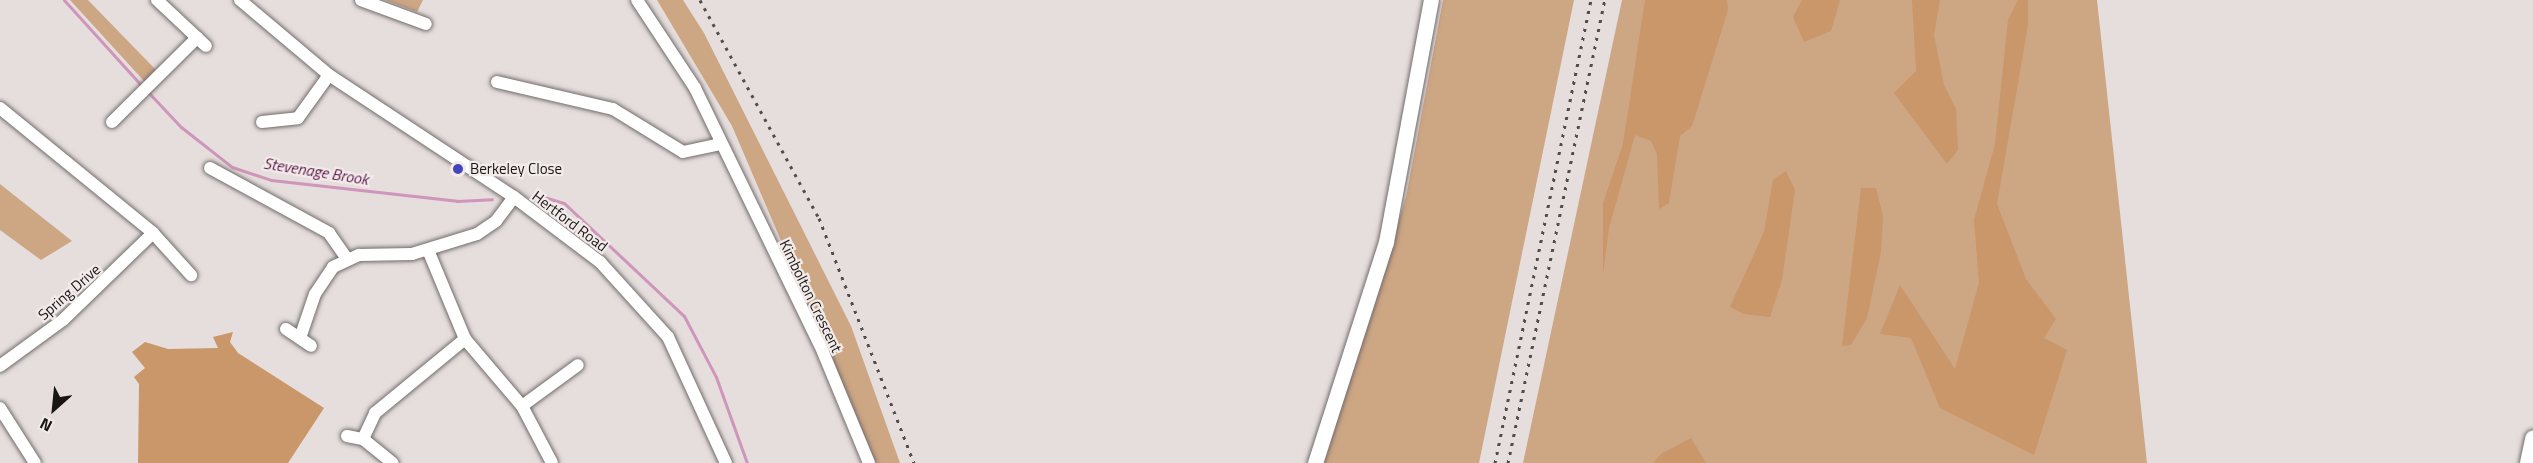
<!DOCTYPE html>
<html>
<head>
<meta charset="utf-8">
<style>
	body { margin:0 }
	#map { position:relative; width:2533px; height:463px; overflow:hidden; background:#e5dedd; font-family:"Titillium Web",sans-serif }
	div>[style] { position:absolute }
	.green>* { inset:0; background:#cda684 }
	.forest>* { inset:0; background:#c99769 }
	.stream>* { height:3px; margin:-1.5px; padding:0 1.5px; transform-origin:1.5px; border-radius:1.5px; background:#cf95bb }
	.roads { filter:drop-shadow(0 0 2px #726c6b) drop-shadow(0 0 2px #726c6b) }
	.minor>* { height:12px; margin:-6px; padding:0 6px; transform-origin:6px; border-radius:6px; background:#fff }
	.major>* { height:15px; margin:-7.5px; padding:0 7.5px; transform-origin:7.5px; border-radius:7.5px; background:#fff }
	.highway>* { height:16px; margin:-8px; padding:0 8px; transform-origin:8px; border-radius:8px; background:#fff }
	.rail>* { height:3px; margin-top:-1.5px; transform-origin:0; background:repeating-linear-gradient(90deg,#504c4b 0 3px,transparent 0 9px) }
	.dots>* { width:16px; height:16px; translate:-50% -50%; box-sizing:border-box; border:3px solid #f2ebea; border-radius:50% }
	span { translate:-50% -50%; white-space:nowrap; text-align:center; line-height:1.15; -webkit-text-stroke:4.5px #f2ebea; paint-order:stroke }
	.poi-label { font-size:15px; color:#181515 }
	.left { translate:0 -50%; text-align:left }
	.street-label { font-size:15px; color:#181515 }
	.water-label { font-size:16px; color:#5c184b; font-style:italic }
	.north { position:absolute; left:24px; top:379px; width:60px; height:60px; -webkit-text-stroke:4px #f2ebea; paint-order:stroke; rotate:207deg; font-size:16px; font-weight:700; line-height:24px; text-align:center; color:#181515 }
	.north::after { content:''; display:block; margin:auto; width:21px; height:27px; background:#181515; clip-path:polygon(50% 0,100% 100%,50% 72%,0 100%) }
</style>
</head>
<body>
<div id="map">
	<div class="green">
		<i style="clip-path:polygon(70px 0,88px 0,156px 70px,145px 82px)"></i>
		<i style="clip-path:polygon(385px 0,423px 0,417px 12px)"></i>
		<i style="clip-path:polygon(657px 0,683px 0,704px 33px,851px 326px,900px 463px,876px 463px,732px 126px)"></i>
		<i style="clip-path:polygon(1443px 0,1574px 0,1479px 463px,1324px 463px,1406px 197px)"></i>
		<i style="clip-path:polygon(1622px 0,2097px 0,2147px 463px,1523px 463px)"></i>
		<i style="clip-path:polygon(0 184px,72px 241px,41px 260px,0 230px)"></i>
	</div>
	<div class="forest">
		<i style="clip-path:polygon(1645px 0,1727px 0,1728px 10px,1692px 126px,1680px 136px,1669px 203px,1659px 209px,1657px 154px,1651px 141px,1635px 135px,1609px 228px,1603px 274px,1603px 203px,1623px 144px)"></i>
		<i style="clip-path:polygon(1802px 0,1840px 0,1831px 31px,1804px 42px,1793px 17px)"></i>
		<i style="clip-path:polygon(1912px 0,1940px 0,1934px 35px,1944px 85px,1956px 109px,1958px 150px,1947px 164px,1894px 93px,1916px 71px)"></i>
		<i style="clip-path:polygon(2018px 0,2028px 0,2028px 25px,1997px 204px,2026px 279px,2056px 319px,2044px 338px,2067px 350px,2034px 455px,1940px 408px,1911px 338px,1880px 334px,1900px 285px,1955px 369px,1979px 283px,1974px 220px,1995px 144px,2008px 20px)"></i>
		<i style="clip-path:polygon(1786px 171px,1795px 190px,1782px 280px,1770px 317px,1744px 314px,1730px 307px,1764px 232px,1773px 180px)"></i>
		<i style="clip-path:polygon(1861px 188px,1876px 188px,1883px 216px,1881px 252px,1867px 318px,1851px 345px,1842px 346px)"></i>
		<i style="clip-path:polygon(233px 332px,230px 342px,238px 353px,324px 408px,288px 463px,138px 463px,139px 384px,134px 377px,145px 368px,132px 352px,145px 342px,168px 349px,218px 348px,213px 337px)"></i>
		<i style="clip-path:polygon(1691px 438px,1706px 463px,1653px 463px,1661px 454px)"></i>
	</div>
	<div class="stream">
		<i style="left:64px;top:0;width:118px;rotate:47.8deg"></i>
		<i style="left:148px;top:92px;width:48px;rotate:46.7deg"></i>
		<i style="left:181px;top:127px;width:65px;rotate:38.1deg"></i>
		<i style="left:232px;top:167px;width:41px;rotate:18.4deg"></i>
		<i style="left:271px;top:180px;width:187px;rotate:6.4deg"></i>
		<i style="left:457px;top:201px;width:35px;rotate:-3deg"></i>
		<i style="left:544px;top:197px;width:21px;rotate:17deg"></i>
		<i style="left:564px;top:203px;width:165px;rotate:43.3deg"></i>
		<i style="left:684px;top:316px;width:69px;rotate:62.3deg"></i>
		<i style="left:716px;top:377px;width:91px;rotate:70.2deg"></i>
	</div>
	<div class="roads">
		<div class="minor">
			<i style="left:157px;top:0;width:67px;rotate:43.2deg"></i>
			<i style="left:240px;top:0;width:116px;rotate:40.1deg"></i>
			<i style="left:329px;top:75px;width:222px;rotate:33.4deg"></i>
			<i style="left:514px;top:197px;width:108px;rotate:37.1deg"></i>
			<i style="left:600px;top:262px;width:101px;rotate:47.8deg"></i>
			<i style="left:668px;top:337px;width:139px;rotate:65.3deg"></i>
			<i style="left:361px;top:0;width:69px;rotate:20.3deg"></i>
			<i style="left:637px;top:0;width:105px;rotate:56.6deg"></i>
			<i style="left:695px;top:88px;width:293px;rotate:64.1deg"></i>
			<i style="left:823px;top:352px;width:120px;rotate:67.5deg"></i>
			<i style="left:497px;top:82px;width:119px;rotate:13.1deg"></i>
			<i style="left:613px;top:109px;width:82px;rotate:31.6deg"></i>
			<i style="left:683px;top:152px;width:38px;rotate:-12deg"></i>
			<i style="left:0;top:108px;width:198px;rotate:39.2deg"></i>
			<i style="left:153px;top:233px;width:125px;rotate:136deg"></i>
			<i style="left:63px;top:320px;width:78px;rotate:143.9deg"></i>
			<i style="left:112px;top:122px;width:120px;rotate:-44.7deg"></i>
			<i style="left:262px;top:122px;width:36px;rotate:-6deg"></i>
			<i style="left:298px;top:118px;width:53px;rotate:-54.2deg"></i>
			<i style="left:210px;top:168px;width:136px;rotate:28.6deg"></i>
			<i style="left:329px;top:233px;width:32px;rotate:55deg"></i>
			<i style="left:153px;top:233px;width:57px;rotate:47.9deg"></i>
			<i style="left:428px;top:250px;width:96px;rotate:67.4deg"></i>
			<i style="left:465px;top:339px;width:88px;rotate:49.6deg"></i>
			<i style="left:522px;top:406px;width:64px;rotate:62.2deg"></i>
			<i style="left:286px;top:329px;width:30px;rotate:34deg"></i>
			<i style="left:300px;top:338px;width:46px;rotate:-71.2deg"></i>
			<i style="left:315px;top:294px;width:32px;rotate:-56deg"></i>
			<i style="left:333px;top:267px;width:29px;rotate:-25deg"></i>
			<i style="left:359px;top:255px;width:53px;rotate:-1.1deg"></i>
			<i style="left:412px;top:254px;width:68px;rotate:-17.1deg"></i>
			<i style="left:477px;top:234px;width:23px;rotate:-34deg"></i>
			<i style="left:496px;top:221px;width:30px;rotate:-53deg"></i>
			<i style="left:522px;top:406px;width:69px;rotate:-36.2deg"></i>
			<i style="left:0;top:408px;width:65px;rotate:57.5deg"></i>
			<i style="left:347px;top:436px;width:16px;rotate:11deg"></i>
			<i style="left:363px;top:439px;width:38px;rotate:39deg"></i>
			<i style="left:363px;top:439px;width:29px;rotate:-65deg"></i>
			<i style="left:375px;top:413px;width:117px;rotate:-39.4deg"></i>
		</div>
		<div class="major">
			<i style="left:1315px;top:463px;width:232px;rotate:-72.2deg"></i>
			<i style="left:1386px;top:242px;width:246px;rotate:-79.5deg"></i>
		</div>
		<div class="highway">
			<i style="left:2528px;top:463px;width:25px;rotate:-78deg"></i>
		</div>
	</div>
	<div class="rail">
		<i style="left:700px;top:0;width:248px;rotate:61.4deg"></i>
		<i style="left:819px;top:218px;width:263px;rotate:68.8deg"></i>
		<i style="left:1495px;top:463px;width:473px;rotate:-78.3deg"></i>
		<i style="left:1508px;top:463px;width:473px;rotate:-78.2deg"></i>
	</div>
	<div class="dots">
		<i style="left:458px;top:169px;background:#4346bb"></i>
	</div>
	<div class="poi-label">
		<span class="left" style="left:470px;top:169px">Berkeley Close</span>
	</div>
	<div class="street-label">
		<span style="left:570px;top:221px;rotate:37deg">Hertford Road</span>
		<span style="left:69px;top:292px;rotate:-41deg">Spring Drive</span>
		<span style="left:811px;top:296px;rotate:64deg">Kimbolton Crescent</span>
	</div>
	<div class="water-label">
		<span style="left:316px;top:171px;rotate:9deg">Stevenage Brook</span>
	</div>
	<div class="north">N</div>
</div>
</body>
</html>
